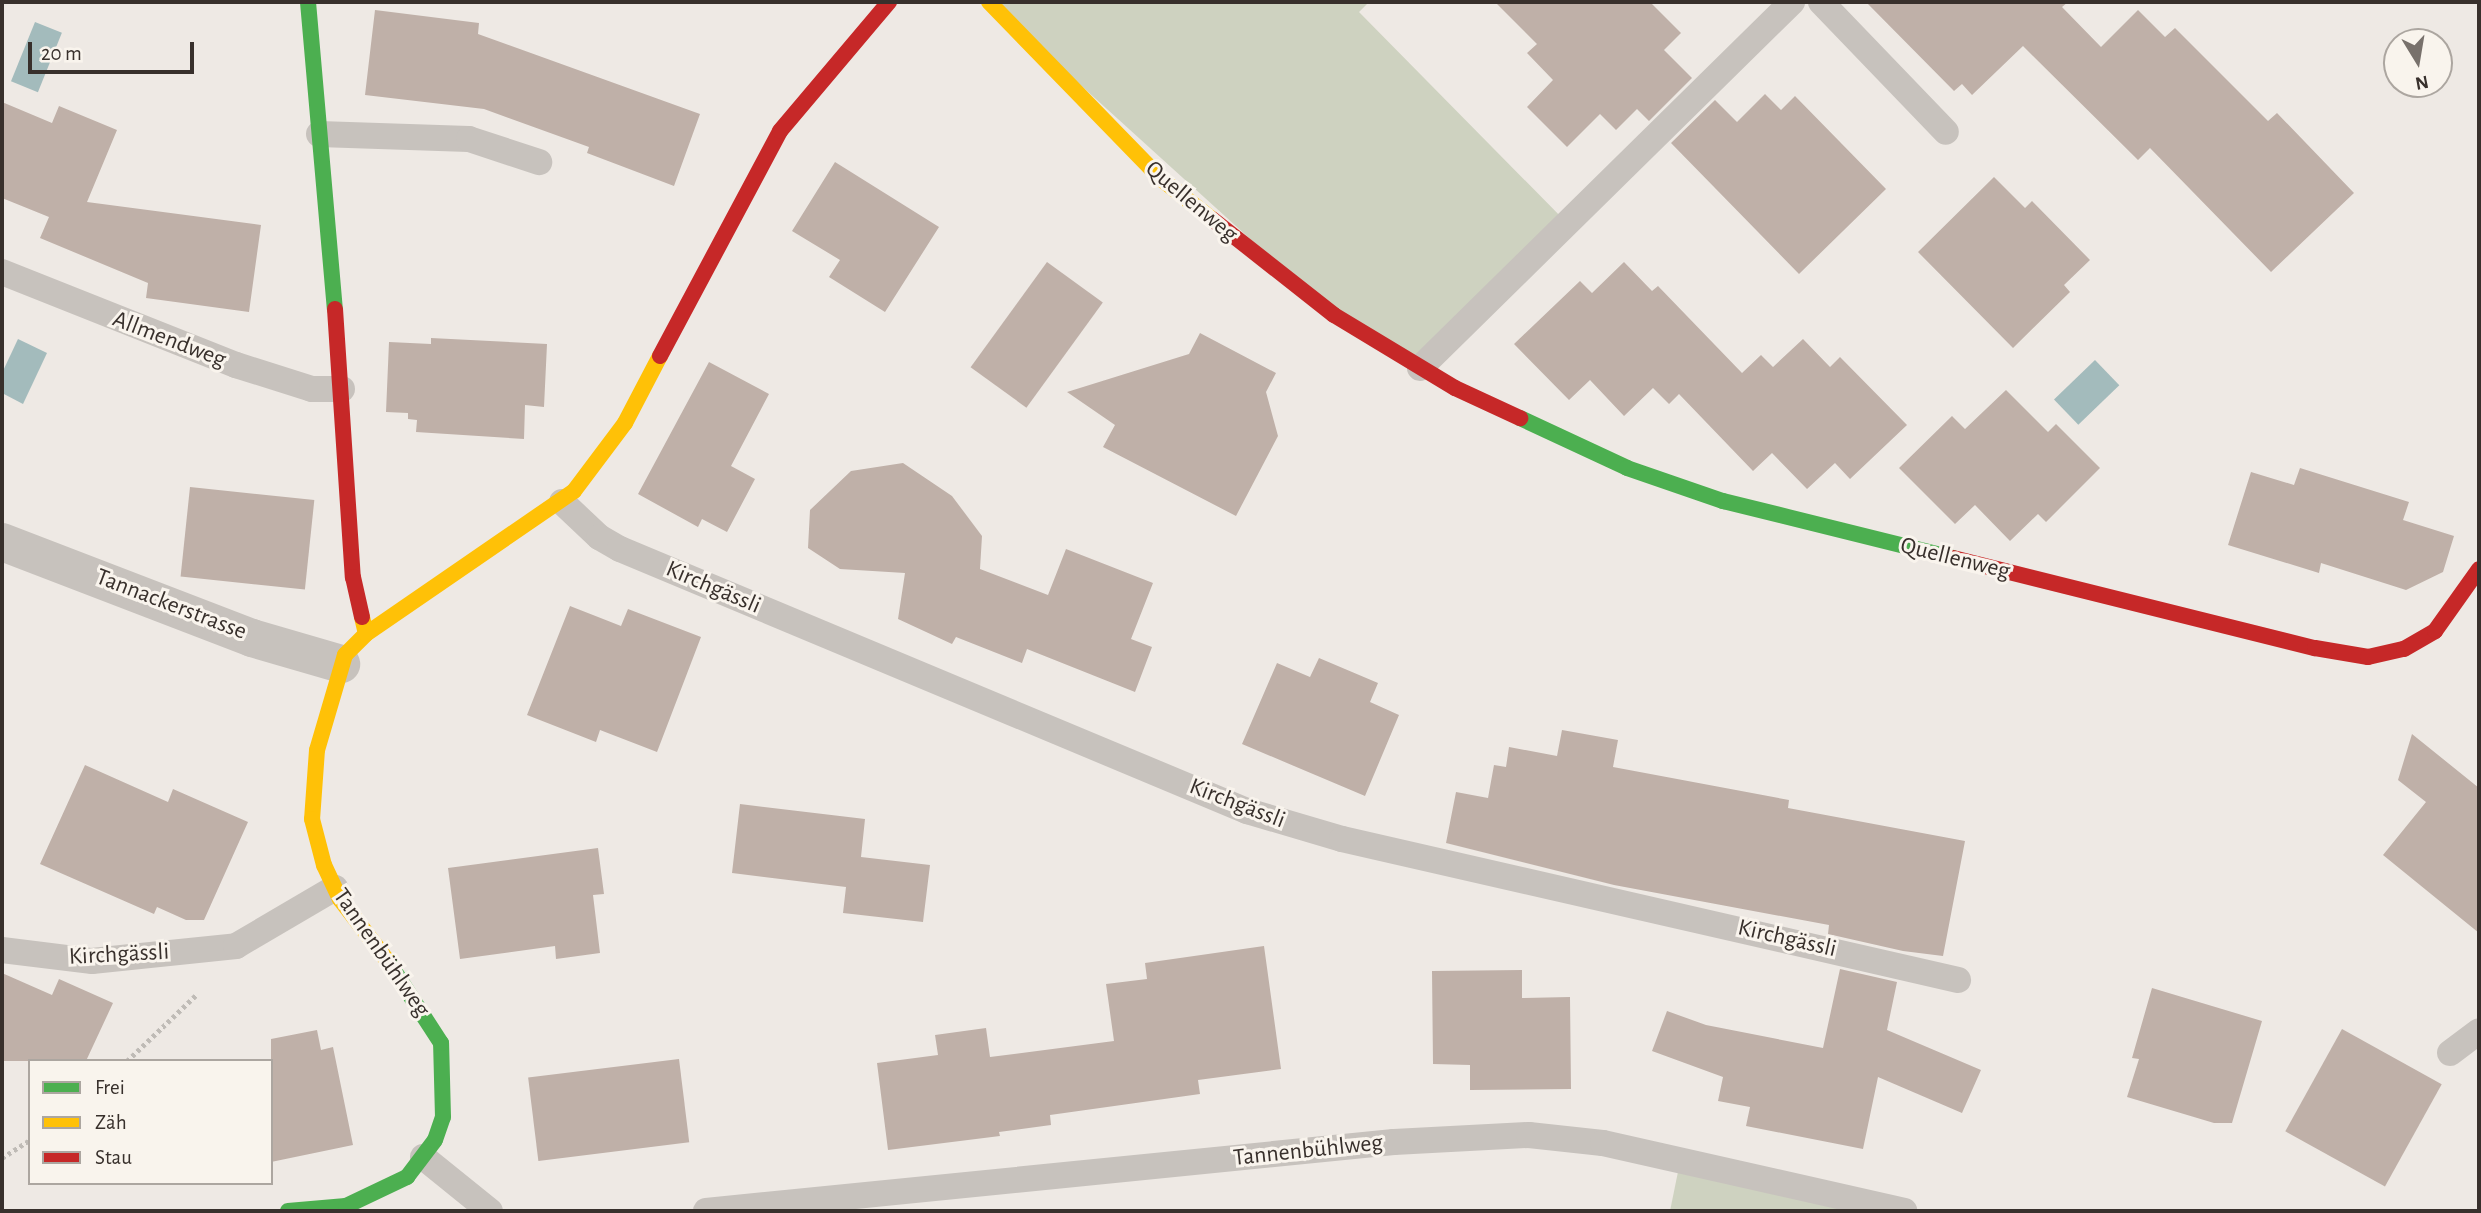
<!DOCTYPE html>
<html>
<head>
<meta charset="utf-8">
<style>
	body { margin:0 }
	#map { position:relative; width:2481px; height:1213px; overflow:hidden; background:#eee9e4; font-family:"Alegreya Sans",sans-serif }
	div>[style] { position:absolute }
	.green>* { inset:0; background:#ced2c0 }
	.water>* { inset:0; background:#a3bbbc; transform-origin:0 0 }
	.building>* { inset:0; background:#bfb0a8; transform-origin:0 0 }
	.path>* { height:4.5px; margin-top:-2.25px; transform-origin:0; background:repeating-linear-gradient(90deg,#bfbbb6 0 3.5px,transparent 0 7px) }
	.lane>* { height:26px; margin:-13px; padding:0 13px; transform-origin:13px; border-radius:13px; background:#c7c2bd }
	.street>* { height:38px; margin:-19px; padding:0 19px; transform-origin:19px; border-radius:19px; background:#c7c2bd }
	.fast>* { height:16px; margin:-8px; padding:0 8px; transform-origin:8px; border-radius:8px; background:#4caf50 }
	.slow>* { height:16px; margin:-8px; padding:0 8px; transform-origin:8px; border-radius:8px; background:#ffc107 }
	.jam>* { height:16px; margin:-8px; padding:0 8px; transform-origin:8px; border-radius:8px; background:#c62828 }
	span { translate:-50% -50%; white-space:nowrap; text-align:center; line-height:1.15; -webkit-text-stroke:6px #f9f4ed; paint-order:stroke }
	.street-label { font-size:24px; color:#38302c }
	.frame { position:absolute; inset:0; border:4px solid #38302c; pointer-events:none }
	.legend { position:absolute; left:28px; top:1059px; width:245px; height:126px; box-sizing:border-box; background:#f9f4ed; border:2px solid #aca6a0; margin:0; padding:9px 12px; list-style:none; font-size:21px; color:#38302c }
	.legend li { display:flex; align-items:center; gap:14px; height:35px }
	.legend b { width:35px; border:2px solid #aca6a0 }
	.north { position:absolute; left:2383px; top:28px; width:70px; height:70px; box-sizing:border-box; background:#f9f4ed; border:2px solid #aca6a0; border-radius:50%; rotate:169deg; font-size:19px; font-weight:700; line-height:28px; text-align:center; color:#38302c }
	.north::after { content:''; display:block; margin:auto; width:24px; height:32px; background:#78716c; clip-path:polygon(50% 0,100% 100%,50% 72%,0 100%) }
	.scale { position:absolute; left:28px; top:42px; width:166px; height:32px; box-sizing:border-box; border:4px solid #38302c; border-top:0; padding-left:9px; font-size:21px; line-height:24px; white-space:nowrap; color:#38302c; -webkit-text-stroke:5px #f9f4ed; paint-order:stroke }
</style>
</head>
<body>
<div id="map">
	<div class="green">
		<i style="clip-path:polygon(989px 2px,1369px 2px,1359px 12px,1568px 224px,1420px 368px,1334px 315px)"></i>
		<i style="clip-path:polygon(1680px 1162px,1904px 1211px,1670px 1211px)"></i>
	</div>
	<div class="water">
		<i style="left:35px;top:22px;width:29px;height:64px;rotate:22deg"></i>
		<i style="clip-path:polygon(18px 339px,47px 353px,23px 404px,2px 393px,2px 373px)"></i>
		<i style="left:2095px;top:360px;width:35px;height:57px;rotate:46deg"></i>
	</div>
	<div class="building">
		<i style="clip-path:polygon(1495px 2px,1650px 2px,1681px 33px,1664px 50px,1692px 78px,1649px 121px,1637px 109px,1616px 130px,1600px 114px,1567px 147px,1527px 107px,1553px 80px,1527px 53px,1537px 44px)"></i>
		<i style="clip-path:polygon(1866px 2px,2068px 2px,2062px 7px,2101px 47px,2138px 10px,2165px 37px,2175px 28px,2268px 121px,2277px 113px,2354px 193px,2271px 272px,2150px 148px,2138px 160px,2023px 46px,1972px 95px,1962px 84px,1954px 91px)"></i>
		<i style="clip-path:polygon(375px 10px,479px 23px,478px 34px,700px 114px,674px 186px,587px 153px,589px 147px,484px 109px,365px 95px)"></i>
		<i style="clip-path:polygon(1765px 94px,1781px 110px,1795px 96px,1886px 189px,1799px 274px,1671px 143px,1715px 100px,1737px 122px)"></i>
		<i style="clip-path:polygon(2px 102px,52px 123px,59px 106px,117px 130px,87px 202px,261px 225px,249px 312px,146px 298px,148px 283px,40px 238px,49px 217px,2px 198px)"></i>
		<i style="clip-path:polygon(835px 162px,939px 227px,885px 312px,829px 277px,840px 260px,792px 231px)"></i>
		<i style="clip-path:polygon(1994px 177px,2025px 208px,2032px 201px,2090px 260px,2064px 285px,2070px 292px,2013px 348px,1918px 252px)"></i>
		<i style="left:1047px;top:262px;width:69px;height:130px;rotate:36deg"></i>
		<i style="clip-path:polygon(1624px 262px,1652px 291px,1658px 286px,1742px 373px,1761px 355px,1773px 367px,1803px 339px,1830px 367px,1840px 357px,1907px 425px,1850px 479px,1835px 463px,1807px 489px,1772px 453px,1753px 471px,1679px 394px,1669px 404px,1653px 388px,1624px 416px,1590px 380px,1569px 400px,1514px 344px,1580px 281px,1592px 293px)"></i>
		<i style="clip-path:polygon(1200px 333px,1276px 373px,1266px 392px,1278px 436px,1236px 516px,1103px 447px,1115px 425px,1067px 392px,1189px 354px)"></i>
		<i style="clip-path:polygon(431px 338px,547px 344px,544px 407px,525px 405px,524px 439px,416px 432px,417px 420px,408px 419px,408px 413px,386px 412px,389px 342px,431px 344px)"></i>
		<i style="clip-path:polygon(709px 362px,769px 394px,731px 466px,755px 479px,727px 532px,702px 519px,698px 527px,638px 494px)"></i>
		<i style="clip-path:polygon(2006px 390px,2048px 432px,2056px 424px,2100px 468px,2046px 522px,2038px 514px,2010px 541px,1975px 505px,1955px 524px,1899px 468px,1952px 416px,1965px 429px)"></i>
		<i style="clip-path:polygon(903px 463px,952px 496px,982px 536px,980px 569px,1048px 595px,1066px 549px,1153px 583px,1131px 639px,1152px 647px,1135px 692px,1027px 649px,1022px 663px,956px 637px,952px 644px,898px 619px,905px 573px,840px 569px,808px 548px,810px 510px,851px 471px)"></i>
		<i style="clip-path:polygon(2300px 468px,2409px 502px,2403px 520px,2454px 536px,2443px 572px,2406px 590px,2321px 563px,2319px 573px,2228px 545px,2251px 472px,2294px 485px)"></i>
		<i style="left:190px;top:487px;width:125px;height:90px;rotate:6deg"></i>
		<i style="clip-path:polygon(570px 606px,621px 626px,628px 609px,701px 637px,657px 752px,600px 730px,596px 742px,527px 715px)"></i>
		<i style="clip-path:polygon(1319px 658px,1378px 683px,1370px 702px,1399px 715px,1365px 796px,1242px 744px,1277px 663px,1310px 677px)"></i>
		<i style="clip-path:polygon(1562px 730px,1618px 740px,1613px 767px,1789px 800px,1788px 808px,1965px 841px,1943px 956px,1903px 951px,1828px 934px,1829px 925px,1614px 885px,1446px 843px,1456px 792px,1488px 798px,1494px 765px,1506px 767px,1509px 747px,1557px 756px)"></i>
		<i style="clip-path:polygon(2412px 734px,2479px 788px,2479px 933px,2383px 855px,2426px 802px,2398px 780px)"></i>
		<i style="clip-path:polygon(85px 765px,168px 802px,173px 789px,248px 822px,204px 920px,186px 920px,157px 907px,154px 914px,40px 864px)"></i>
		<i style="clip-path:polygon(740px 804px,865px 819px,861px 857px,930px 865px,923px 922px,843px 913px,846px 887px,732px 873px)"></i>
		<i style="clip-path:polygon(598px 848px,604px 894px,593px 895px,600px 953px,556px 959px,555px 946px,460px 959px,448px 868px)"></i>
		<i style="clip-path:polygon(1264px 946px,1281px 1069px,1198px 1080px,1200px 1094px,1050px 1115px,1051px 1125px,999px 1132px,1000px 1136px,888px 1150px,877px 1063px,938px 1055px,935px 1035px,986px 1028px,990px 1057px,1114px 1041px,1106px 984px,1147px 979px,1145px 963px)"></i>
		<i style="clip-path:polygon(1840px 969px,1897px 982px,1887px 1030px,1981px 1070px,1962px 1113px,1878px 1077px,1863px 1149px,1746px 1126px,1750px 1107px,1718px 1101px,1723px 1077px,1652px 1051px,1667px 1011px,1706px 1025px,1823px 1048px)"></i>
		<i style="clip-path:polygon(1522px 970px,1522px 998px,1570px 997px,1571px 1089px,1470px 1090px,1470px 1065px,1433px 1064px,1432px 971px)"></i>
		<i style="clip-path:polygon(2px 973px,52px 995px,59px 979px,113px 1003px,86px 1061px,2px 1061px)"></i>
		<i style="clip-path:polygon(2152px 988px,2262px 1021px,2232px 1123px,2214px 1123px,2127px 1097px,2139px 1059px,2132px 1058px)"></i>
		<i style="left:2342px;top:1029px;width:114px;height:117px;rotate:29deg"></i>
		<i style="clip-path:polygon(317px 1030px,321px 1050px,333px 1047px,353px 1145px,271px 1162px,271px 1039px)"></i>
		<i style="left:679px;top:1059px;width:84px;height:152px;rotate:83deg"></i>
	</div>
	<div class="path">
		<i style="left:127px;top:1061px;width:97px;rotate:-43.7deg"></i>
		<i style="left:2px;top:1158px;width:33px;rotate:-33deg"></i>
	</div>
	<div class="lane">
		<i style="left:1821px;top:2px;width:180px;rotate:46.1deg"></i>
		<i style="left:319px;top:134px;width:150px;rotate:1.9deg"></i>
		<i style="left:469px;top:139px;width:74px;rotate:18.2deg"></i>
		<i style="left:2px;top:272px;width:252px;rotate:21.7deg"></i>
		<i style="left:236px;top:365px;width:80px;rotate:17.5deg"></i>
		<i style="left:312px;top:389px;width:30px"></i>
		<i style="left:1420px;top:368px;width:522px;rotate:-44.53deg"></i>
		<i style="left:562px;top:502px;width:51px;rotate:43.4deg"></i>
		<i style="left:599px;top:537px;width:24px;rotate:30deg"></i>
		<i style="left:620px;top:549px;width:680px;rotate:22.68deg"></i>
		<i style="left:1247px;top:811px;width:99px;rotate:16.4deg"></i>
		<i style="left:1342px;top:839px;width:632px;rotate:12.89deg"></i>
		<i style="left:2px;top:950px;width:91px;rotate:7deg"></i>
		<i style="left:92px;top:961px;width:145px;rotate:-5.9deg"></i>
		<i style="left:236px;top:946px;width:115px;rotate:-30.4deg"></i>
		<i style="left:2450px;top:1053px;width:36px;rotate:-37deg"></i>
		<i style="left:423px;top:1157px;width:86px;rotate:38.9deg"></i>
		<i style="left:706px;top:1211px;width:691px;rotate:-5.73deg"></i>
		<i style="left:1394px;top:1142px;width:135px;rotate:-3deg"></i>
		<i style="left:1529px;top:1135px;width:74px;rotate:6.2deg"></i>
		<i style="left:1603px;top:1143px;width:309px;rotate:12.7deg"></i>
	</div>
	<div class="street">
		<i style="left:2px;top:542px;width:268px;rotate:21deg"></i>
		<i style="left:252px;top:638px;width:93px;rotate:16.3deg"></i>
	</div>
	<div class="fast">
		<i style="left:308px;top:2px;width:308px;rotate:85deg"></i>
		<i style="left:1520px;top:418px;width:118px;rotate:25deg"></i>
		<i style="left:1627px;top:468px;width:102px;rotate:19deg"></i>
		<i style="left:1723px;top:501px;width:237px;rotate:13.9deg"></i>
		<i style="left:288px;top:1211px;width:58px;rotate:-4.9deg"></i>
		<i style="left:346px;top:1206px;width:68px;rotate:-25.4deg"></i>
		<i style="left:407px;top:1177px;width:46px;rotate:-52.9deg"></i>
		<i style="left:435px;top:1140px;width:24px;rotate:-71deg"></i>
		<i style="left:443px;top:1117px;width:74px;rotate:-91.5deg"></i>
		<i style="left:441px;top:1043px;width:99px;rotate:-123deg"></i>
	</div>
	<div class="slow">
		<i style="left:989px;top:2px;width:245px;rotate:45.8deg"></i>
		<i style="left:1160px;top:178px;width:66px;rotate:38.3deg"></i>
		<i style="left:362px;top:617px;width:17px;rotate:77deg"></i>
		<i style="left:366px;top:634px;width:30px;rotate:135deg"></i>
		<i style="left:345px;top:655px;width:99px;rotate:106.4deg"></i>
		<i style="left:317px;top:750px;width:69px;rotate:94.1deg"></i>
		<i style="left:312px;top:819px;width:48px;rotate:75.4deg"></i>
		<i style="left:324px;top:865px;width:38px;rotate:65deg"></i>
		<i style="left:340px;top:899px;width:77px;rotate:52.4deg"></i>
		<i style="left:366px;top:634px;width:252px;rotate:-34.5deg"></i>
		<i style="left:574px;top:491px;width:85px;rotate:-53.1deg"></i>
		<i style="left:625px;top:423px;width:76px;rotate:-62.4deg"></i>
	</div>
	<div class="jam">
		<i style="left:1212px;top:219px;width:155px;rotate:38.2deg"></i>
		<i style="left:1334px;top:315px;width:141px;rotate:31.1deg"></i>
		<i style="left:1455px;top:388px;width:72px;rotate:24.8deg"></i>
		<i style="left:335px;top:309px;width:269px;rotate:86.2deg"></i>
		<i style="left:353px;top:577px;width:41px;rotate:77.3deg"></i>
		<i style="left:660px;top:356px;width:255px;rotate:-61.9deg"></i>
		<i style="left:780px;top:131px;width:169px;rotate:-49.8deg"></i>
		<i style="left:1953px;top:558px;width:373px;rotate:14deg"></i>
		<i style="left:2315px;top:648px;width:54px;rotate:9.6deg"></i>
		<i style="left:2368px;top:657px;width:37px;rotate:-13deg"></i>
		<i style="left:2404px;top:649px;width:36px;rotate:-30deg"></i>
		<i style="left:2435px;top:631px;width:76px;rotate:-54.6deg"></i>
	</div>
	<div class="street-label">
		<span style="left:1191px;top:202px;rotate:40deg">Quellenweg</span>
		<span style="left:169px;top:340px;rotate:21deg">Allmendweg</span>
		<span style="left:1955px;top:559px;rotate:14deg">Quellenweg</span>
		<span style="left:713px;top:588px;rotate:23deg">Kirchgässli</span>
		<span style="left:171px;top:605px;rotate:21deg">Tannackerstrasse</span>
		<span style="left:1237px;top:804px;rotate:21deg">Kirchgässli</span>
		<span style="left:1787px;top:939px;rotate:13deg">Kirchgässli</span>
		<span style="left:381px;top:953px;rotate:55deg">Tannenbühlweg</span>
		<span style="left:119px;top:955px;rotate:-3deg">Kirchgässli</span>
		<span style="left:1308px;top:1151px;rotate:-6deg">Tannenbühlweg</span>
	</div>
	<div class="frame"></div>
	<ul class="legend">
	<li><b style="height:9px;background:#4caf50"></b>Frei</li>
	<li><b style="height:9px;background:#ffc107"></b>Zäh</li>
	<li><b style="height:9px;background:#c62828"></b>Stau</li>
	</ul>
	<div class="north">N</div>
	<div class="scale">20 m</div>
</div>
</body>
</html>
